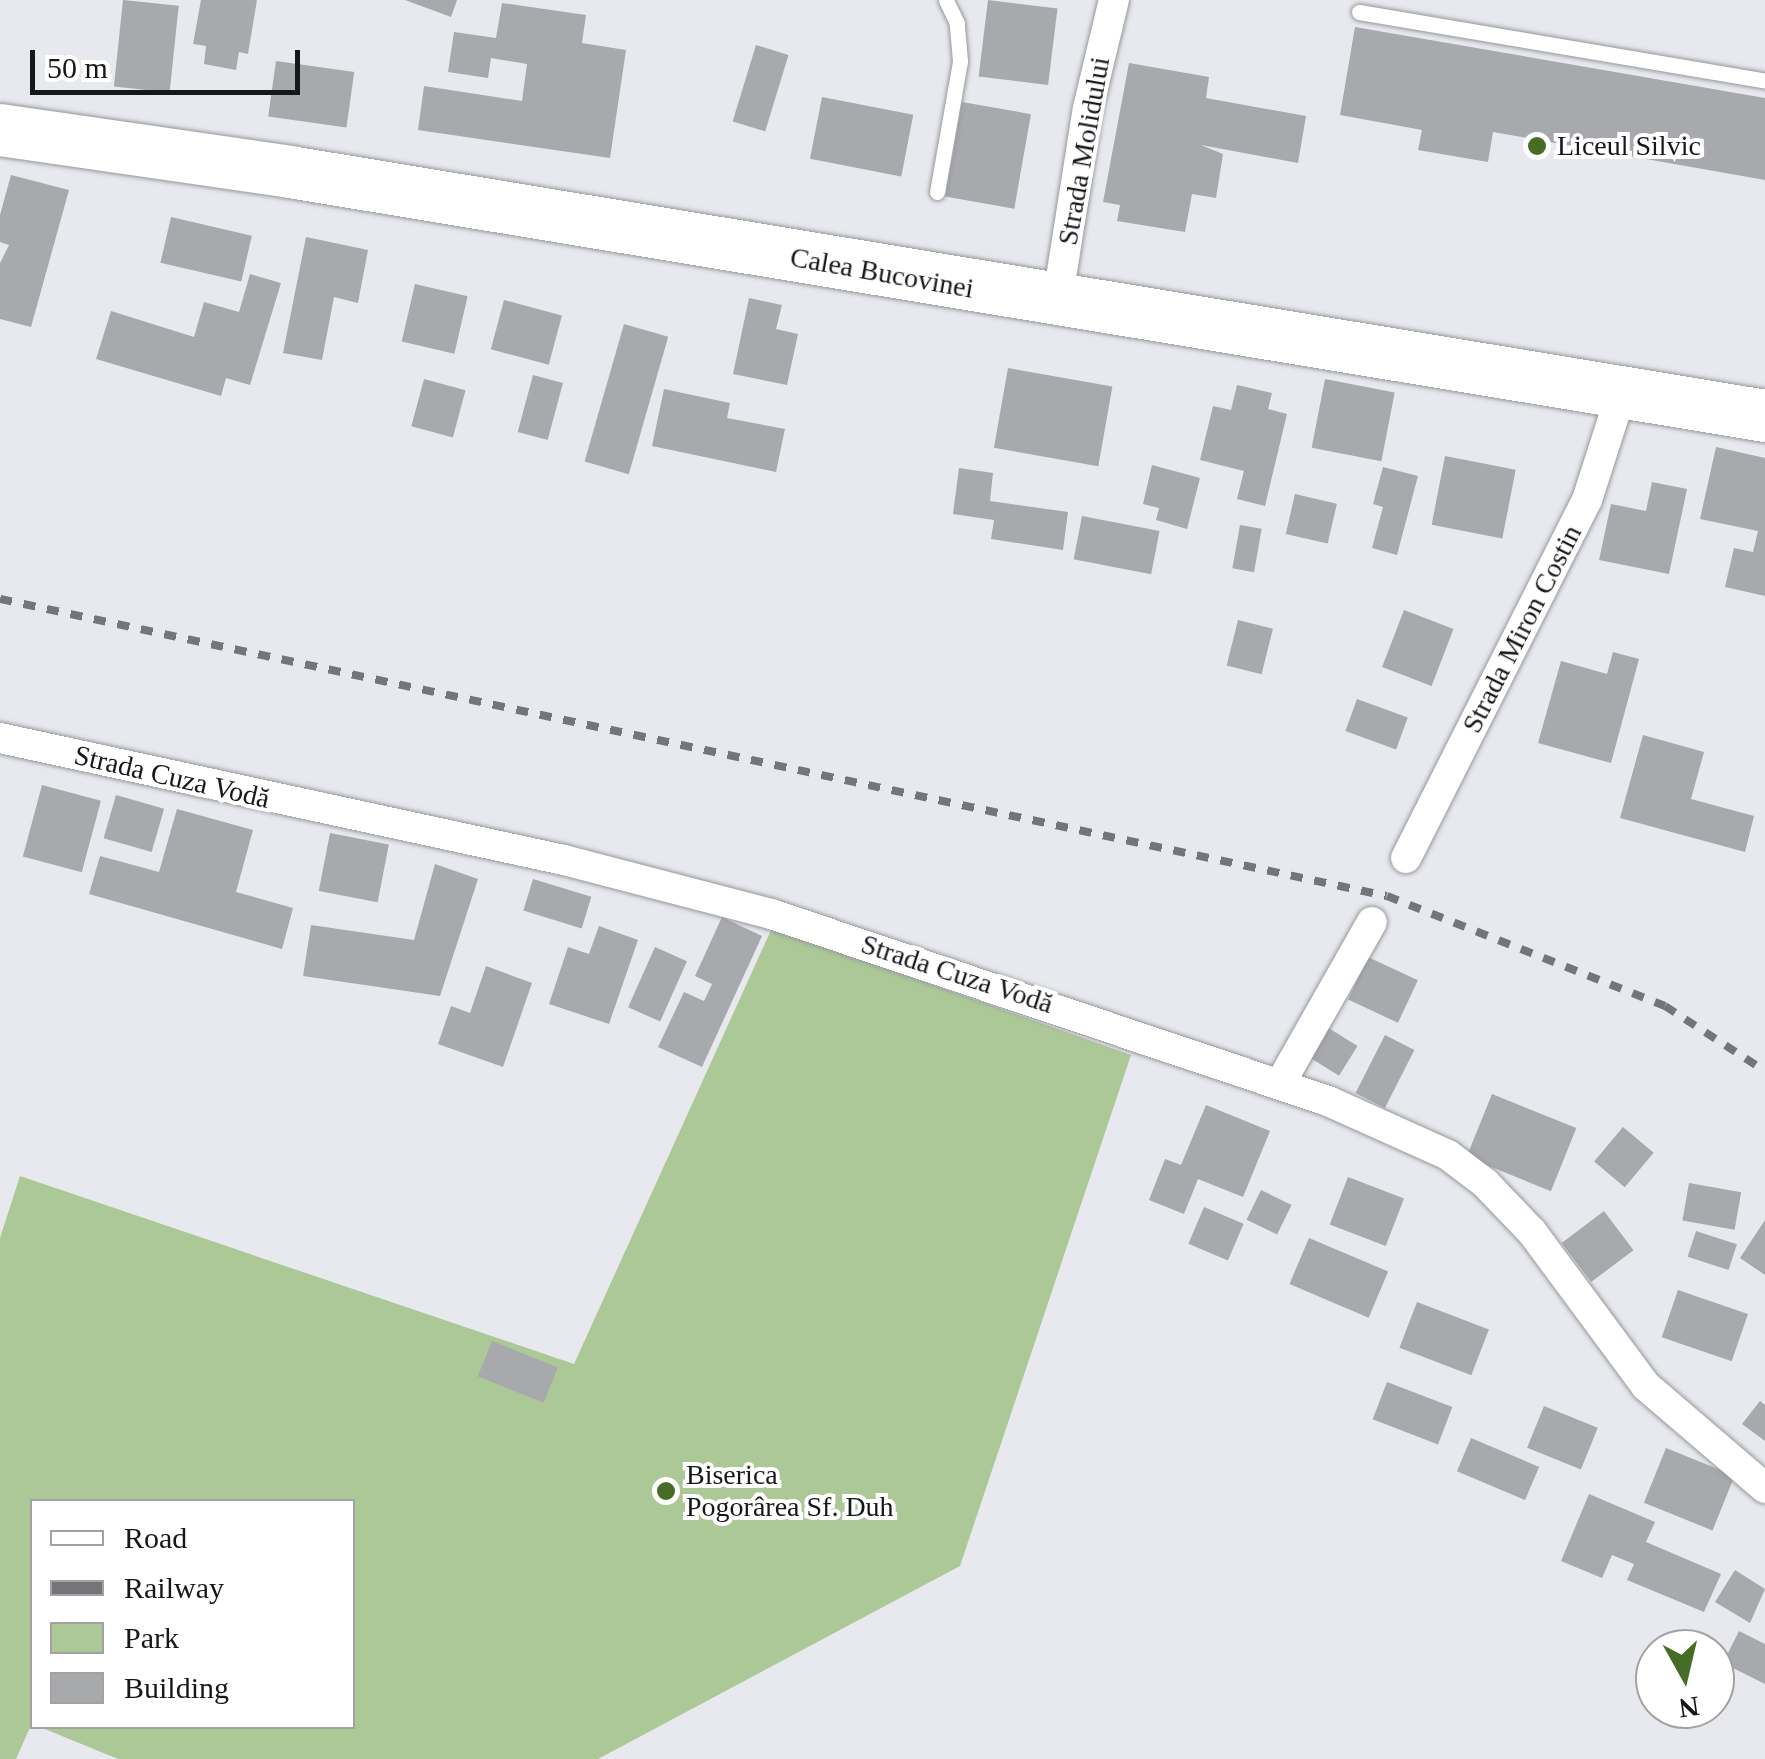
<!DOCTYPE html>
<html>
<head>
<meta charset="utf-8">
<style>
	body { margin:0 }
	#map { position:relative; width:1765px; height:1759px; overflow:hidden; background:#e7e9ee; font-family:Georgia,serif }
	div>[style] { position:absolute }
	.green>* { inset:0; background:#acc897 }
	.building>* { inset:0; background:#a7a9ad; transform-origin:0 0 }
	.roads { filter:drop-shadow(0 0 2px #96989c) drop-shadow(0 0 2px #96989c) }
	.service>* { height:15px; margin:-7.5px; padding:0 7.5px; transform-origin:7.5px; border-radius:7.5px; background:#fff }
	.minor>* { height:30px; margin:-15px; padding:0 15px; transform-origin:15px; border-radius:15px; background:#fff }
	.trunk>* { height:52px; margin:-26px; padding:0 26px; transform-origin:26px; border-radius:26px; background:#fff }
	.rail>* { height:8px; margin-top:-4px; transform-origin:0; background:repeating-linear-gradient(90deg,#747578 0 12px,transparent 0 24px) }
	.dots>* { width:28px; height:28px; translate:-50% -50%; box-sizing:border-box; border:5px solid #fff; border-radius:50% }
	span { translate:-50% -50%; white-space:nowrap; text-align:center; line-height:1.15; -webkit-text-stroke:8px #fff; paint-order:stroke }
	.poi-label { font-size:28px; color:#161719 }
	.left { translate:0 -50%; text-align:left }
	.street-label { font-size:28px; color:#161719 }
	.legend { position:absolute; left:30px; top:1499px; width:325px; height:230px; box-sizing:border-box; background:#fff; border:2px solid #a2a2a3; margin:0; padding:12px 18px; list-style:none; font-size:30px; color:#161719 }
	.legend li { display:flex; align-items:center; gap:20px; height:50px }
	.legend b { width:50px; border:2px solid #a2a2a3 }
	.north { position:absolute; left:1635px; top:1629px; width:100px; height:100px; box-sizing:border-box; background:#fff; border:2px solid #a2a2a3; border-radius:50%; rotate:172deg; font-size:28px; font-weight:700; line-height:40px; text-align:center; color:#161719 }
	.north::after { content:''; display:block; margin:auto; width:35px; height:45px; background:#476c25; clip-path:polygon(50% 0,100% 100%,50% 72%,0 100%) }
	.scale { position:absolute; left:30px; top:50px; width:270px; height:45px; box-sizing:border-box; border:5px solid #161719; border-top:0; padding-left:12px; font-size:30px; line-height:35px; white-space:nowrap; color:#161719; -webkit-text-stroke:8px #fff; paint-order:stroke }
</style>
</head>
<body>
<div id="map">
	<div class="green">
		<i style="clip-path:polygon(772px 928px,1131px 1055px,960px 1566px,598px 1759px,118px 1759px,40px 1727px,352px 1726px,352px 1502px,32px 1502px,32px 1723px,16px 1759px,0 1759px,0 1238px,20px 1176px,574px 1364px)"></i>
	</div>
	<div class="building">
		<i style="left:123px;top:0;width:56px;height:87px;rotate:6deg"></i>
		<i style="clip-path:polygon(201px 0,257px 0,248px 54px,239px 52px,236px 70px,204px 64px,206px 46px,193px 44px)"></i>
		<i style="clip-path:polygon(405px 0,457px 0,451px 17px)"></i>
		<i style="left:988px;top:0;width:70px;height:77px;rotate:7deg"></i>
		<i style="clip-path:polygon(502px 3px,586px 15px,582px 43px,626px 50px,610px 158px,418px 130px,424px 86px,522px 101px,527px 64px,491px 58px,488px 78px,448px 72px,454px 32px,496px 38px)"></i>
		<i style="clip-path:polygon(1355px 27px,1765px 98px,1765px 180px,1493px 132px,1488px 162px,1418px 150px,1422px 130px,1340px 115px)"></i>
		<i style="left:756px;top:45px;width:34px;height:80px;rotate:17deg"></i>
		<i style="left:276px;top:61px;width:79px;height:56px;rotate:8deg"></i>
		<i style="clip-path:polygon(1129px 63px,1209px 77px,1206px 98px,1306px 116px,1298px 163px,1201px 145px,1223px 154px,1216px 198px,1192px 194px,1185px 232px,1117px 221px,1120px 205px,1103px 202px)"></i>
		<i style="left:822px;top:97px;width:93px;height:63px;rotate:11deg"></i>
		<i style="left:962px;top:102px;width:70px;height:96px;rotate:10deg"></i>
		<i style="clip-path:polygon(11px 175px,69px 190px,31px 327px,0 319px,0 263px,9px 245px,0 242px,0 215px)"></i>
		<i style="left:171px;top:217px;width:83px;height:47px;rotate:13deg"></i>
		<i style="clip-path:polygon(306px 237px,368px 250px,358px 303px,334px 297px,322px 360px,283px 353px)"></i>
		<i style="clip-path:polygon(250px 274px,281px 283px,250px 385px,226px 378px,221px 396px,96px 359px,111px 311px,194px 337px,204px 302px,239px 312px)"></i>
		<i style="left:415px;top:284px;width:54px;height:59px;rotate:13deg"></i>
		<i style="clip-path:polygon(749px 298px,782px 305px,776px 329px,798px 334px,787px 385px,733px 374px)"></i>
		<i style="left:504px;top:300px;width:60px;height:51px;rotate:15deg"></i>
		<i style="left:624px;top:324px;width:46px;height:143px;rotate:16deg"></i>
		<i style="left:1008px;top:368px;width:106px;height:81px;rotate:10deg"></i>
		<i style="left:533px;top:375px;width:31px;height:59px;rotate:15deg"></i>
		<i style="left:424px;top:379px;width:43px;height:49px;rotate:15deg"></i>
		<i style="left:1325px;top:379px;width:71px;height:70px;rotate:11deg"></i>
		<i style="clip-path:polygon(1237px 385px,1272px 393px,1268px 409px,1287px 414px,1265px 506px,1237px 499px,1244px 471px,1200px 460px,1213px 406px,1231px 410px)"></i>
		<i style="clip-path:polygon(664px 389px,730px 403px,727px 418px,785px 429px,776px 472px,652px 446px)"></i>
		<i style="clip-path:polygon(1716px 447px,1765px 458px,1765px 596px,1725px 587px,1734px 548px,1753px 552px,1758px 531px,1700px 519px)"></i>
		<i style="left:1445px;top:456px;width:72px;height:70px;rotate:11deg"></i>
		<i style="clip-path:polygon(1152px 465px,1200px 478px,1187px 529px,1156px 520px,1159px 508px,1143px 504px)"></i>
		<i style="clip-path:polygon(1383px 467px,1418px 476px,1397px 555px,1372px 548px,1383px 507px,1373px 504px)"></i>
		<i style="clip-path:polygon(959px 468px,993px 473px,990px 501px,1068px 512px,1063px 550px,991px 539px,994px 520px,953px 514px)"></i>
		<i style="clip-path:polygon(1652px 482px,1687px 489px,1669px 574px,1599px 560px,1611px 504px,1646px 511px)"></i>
		<i style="left:1295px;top:494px;width:43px;height:41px;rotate:13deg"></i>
		<i style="left:1082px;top:516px;width:79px;height:44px;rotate:11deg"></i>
		<i style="left:1240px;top:525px;width:22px;height:44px;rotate:10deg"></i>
		<i style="left:1404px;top:610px;width:53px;height:61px;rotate:21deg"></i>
		<i style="left:1238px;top:620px;width:36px;height:47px;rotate:14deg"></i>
		<i style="clip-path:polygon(1613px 652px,1639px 659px,1611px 763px,1538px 743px,1561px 661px,1607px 674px)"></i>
		<i style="left:1357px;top:699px;width:54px;height:34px;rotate:20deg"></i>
		<i style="clip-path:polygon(1643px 735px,1704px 752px,1691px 799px,1754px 816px,1745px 852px,1620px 818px)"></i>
		<i style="left:42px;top:785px;width:61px;height:74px;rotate:15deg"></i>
		<i style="left:116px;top:795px;width:50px;height:45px;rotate:16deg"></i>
		<i style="clip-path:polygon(177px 809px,253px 830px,236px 892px,293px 908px,282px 949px,89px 894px,100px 856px,159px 872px)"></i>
		<i style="left:330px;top:833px;width:60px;height:59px;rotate:11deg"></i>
		<i style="clip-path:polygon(435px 864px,478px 879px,440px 996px,303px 976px,311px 925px,414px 940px)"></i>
		<i style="left:533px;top:879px;width:61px;height:33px;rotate:17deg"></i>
		<i style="clip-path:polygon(722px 917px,762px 936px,702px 1067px,658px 1047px,684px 992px,704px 1001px,712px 984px,695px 976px)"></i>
		<i style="clip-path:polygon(599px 926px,638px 940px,609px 1024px,549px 1004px,568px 947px,589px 954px)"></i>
		<i style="left:655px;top:947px;width:35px;height:66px;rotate:24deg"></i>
		<i style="left:1368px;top:957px;width:55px;height:47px;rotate:25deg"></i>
		<i style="clip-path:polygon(486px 966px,532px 983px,503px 1067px,438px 1044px,451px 1006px,470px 1013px)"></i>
		<i style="left:1327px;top:1027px;width:36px;height:35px;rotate:32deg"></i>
		<i style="left:1385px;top:1035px;width:33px;height:65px;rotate:27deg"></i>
		<i style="left:1492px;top:1094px;width:91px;height:68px;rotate:22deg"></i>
		<i style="clip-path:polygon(1206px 1105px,1270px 1131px,1243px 1197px,1198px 1179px,1184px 1214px,1149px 1200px,1165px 1159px,1181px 1165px)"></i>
		<i style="left:1623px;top:1127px;width:40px;height:45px;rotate:40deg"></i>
		<i style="left:1348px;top:1177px;width:60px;height:51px;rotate:21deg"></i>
		<i style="left:1689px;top:1183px;width:53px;height:38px;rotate:10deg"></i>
		<i style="left:1261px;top:1190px;width:34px;height:33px;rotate:26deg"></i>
		<i style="left:1204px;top:1207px;width:43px;height:40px;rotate:23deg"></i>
		<i style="left:1604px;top:1211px;width:49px;height:53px;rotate:53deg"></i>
		<i style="clip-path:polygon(1765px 1220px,1765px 1275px,1740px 1258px)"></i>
		<i style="left:1696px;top:1231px;width:43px;height:27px;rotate:18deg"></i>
		<i style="left:1309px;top:1238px;width:86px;height:50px;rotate:23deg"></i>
		<i style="left:1678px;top:1290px;width:74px;height:50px;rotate:19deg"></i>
		<i style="left:1417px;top:1302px;width:77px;height:49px;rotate:21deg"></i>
		<i style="left:492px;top:1341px;width:71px;height:38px;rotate:22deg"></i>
		<i style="left:1387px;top:1382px;width:70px;height:40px;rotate:21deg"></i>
		<i style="clip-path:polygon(1760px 1401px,1765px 1405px,1765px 1441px,1742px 1424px)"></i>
		<i style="left:1544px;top:1406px;width:58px;height:45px;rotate:22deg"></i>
		<i style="left:1471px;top:1438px;width:74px;height:36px;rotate:23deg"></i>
		<i style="left:1666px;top:1448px;width:74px;height:59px;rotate:22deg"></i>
		<i style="clip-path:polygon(1589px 1494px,1655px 1522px,1646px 1542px,1721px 1574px,1704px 1612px,1627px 1580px,1634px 1564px,1612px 1555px,1602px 1578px,1561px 1561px)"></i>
		<i style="clip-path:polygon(1735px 1570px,1765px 1589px,1750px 1623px,1715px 1602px)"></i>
		<i style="clip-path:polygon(1739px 1631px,1765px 1644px,1765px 1684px,1723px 1663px)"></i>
	</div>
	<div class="roads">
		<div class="service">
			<i style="left:1359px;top:12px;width:412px;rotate:9.6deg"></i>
			<i style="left:937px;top:192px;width:133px;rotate:-80deg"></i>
			<i style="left:960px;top:61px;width:38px;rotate:-95deg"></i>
			<i style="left:957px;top:23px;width:25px;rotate:-116deg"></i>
		</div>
		<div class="minor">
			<i style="left:1057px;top:303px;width:197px;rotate:-81deg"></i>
			<i style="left:1088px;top:108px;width:111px;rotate:-76.5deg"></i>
			<i style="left:0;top:738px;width:577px;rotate:12.21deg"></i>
			<i style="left:564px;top:860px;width:214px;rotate:14.6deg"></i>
			<i style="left:771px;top:914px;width:588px;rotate:18.56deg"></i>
			<i style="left:1328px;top:1101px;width:132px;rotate:24.2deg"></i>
			<i style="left:1448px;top:1155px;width:46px;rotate:37.1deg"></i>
			<i style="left:1485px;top:1183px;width:68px;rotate:46.2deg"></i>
			<i style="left:1532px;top:1232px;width:192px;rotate:53.5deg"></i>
			<i style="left:1646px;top:1386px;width:157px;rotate:40.6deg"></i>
			<i style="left:1406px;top:858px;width:401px;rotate:-63.2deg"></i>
			<i style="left:1587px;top:500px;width:111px;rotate:-72.2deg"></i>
			<i style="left:1281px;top:1082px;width:184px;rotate:-60.4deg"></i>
		</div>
		<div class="trunk">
			<i style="left:0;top:130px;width:293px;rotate:8.2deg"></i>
			<i style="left:290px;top:172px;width:1495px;rotate:9.39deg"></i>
		</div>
	</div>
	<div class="rail">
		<i style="left:0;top:599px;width:1418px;rotate:12.09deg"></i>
		<i style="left:1387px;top:896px;width:299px;rotate:21.6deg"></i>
		<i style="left:1665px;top:1006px;width:119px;rotate:33deg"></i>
	</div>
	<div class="dots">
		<i style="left:1537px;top:146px;background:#476c25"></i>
		<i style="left:666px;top:1491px;background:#476c25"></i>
	</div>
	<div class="poi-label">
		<span class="left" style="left:1557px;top:146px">Liceul Silvic</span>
		<span class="left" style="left:686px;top:1491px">Biserica<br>Pogorârea Sf. Duh</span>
	</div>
	<div class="street-label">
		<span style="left:1084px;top:151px;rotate:-80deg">Strada Molidului</span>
		<span style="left:882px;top:273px;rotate:10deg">Calea Bucovinei</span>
		<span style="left:1522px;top:629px;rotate:-63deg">Strada Miron Costin</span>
		<span style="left:172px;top:777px;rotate:13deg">Strada Cuza Vodă</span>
		<span style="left:957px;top:974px;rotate:18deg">Strada Cuza Vodă</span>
	</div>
	<ul class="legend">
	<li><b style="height:12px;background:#fff"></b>Road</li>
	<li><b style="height:12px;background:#747578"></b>Railway</li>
	<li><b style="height:28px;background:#acc897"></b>Park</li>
	<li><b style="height:28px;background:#a7a9ad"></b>Building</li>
	</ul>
	<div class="north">N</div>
	<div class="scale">50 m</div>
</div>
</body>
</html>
